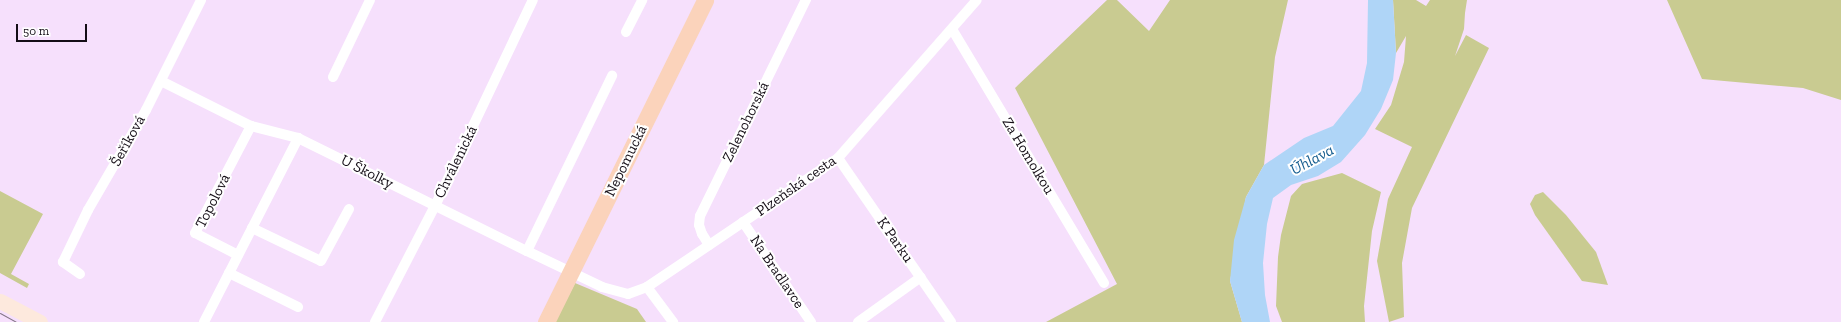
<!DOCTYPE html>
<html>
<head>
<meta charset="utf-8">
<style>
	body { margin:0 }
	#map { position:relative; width:1841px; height:322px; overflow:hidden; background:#f6e0fc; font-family:"Zilla Slab",serif }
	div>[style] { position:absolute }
	.green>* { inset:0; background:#c9cb91 }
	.water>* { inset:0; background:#afd5f7 }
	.street>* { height:10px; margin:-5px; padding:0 5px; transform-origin:5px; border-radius:5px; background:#fff }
	.secondary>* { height:15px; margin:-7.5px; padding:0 7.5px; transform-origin:7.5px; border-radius:7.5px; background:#fde9dd }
	.primary>* { height:17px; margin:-8.5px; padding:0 8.5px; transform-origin:8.5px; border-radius:8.5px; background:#fbd3bb }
	.tram>* { height:1px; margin:-0.5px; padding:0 0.5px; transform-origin:0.5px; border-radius:0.5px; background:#837587 }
	span { translate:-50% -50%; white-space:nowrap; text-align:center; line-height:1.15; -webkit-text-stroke:4px #fff; paint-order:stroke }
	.street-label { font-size:15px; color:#140d16 }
	.water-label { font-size:16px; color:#125b8e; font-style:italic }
	.scale { position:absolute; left:16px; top:24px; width:71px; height:18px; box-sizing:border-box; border:2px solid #140d16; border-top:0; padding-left:5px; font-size:12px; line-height:14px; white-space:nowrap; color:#140d16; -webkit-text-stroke:3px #fff; paint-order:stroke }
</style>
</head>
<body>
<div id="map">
	<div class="green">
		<i style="clip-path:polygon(1107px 0,1117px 0,1149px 31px,1170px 0,1288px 0,1275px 57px,1264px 165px,1246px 197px,1230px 281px,1242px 322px,1046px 322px,1117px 284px,1015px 88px)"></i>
		<i style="clip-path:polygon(1393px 0,1416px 0,1426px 6px,1430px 0,1467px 0,1465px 13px,1464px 29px,1455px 56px,1466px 35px,1489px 48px,1412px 208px,1402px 263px,1404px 317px,1389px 322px,1377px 261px,1388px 199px,1412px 147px,1375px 129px,1391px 105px,1404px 62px,1406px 36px,1396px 53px)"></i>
		<i style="clip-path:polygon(1667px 0,1841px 0,1841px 100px,1803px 88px,1702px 79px)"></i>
		<i style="clip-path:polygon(1342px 173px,1381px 192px,1372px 231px,1364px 306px,1365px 322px,1282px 322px,1276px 306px,1278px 257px,1281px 235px,1291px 196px,1302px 184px)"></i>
		<i style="clip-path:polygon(0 191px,43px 214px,11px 274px,29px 284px,27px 288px,0 273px)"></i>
		<i style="clip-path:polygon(1543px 192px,1566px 215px,1596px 252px,1608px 285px,1582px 281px,1535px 215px,1530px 204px,1535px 195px)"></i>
		<i style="clip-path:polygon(575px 283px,637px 309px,646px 322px,555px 322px)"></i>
	</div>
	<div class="water">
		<i style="clip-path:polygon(1368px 0,1393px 0,1396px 53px,1393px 80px,1381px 109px,1365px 135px,1341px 162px,1318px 176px,1291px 185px,1273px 198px,1267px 224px,1263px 263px,1265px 295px,1270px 322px,1242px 322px,1230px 281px,1234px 240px,1246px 197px,1264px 165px,1304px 138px,1333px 126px,1361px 91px,1367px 63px)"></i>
	</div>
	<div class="street">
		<i style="left:952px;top:29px;width:296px;rotate:59.1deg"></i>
		<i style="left:626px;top:32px;width:36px;rotate:-63deg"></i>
		<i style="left:333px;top:77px;width:85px;rotate:-64.3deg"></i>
		<i style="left:161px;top:81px;width:101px;rotate:26.6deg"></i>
		<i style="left:251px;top:126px;width:49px;rotate:14.3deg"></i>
		<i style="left:298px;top:138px;width:255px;rotate:26.3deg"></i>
		<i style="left:527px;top:251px;width:83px;rotate:25.6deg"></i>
		<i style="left:602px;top:287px;width:27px;rotate:15deg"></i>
		<i style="left:628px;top:294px;width:20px;rotate:-20deg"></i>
		<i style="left:647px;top:287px;width:230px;rotate:-34deg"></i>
		<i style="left:838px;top:158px;width:210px;rotate:-48.7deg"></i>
		<i style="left:838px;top:158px;width:199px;rotate:55.4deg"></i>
		<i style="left:743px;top:222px;width:121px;rotate:55.8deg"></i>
		<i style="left:252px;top:228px;width:76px;rotate:25.6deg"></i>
		<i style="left:321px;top:261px;width:59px;rotate:-61.7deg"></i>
		<i style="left:709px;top:245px;width:13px;rotate:-122deg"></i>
		<i style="left:702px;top:234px;width:9px;rotate:-108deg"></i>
		<i style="left:699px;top:225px;width:9px;rotate:-84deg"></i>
		<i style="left:700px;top:216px;width:241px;rotate:-63.9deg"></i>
		<i style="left:527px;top:251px;width:195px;rotate:-64.1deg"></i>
		<i style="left:238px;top:255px;width:48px;rotate:-152.9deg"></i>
		<i style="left:195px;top:233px;width:121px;rotate:-62.4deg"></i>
		<i style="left:229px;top:273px;width:77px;rotate:26.2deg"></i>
		<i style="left:80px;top:274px;width:21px;rotate:-145deg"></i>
		<i style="left:63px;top:262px;width:58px;rotate:-64.3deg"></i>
		<i style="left:88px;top:210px;width:116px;rotate:-59.9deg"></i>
		<i style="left:146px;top:110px;width:123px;rotate:-63.4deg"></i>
		<i style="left:647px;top:287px;width:44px;rotate:53.4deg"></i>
		<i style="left:204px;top:322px;width:207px;rotate:-62.9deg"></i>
		<i style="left:375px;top:322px;width:131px;rotate:-62.7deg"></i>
		<i style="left:435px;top:206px;width:228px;rotate:-64.6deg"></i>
		<i style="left:858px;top:322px;width:77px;rotate:-35.5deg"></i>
	</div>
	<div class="secondary">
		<i style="left:0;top:301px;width:45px;rotate:27.7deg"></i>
	</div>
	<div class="primary">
		<i style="left:546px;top:322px;width:359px;rotate:-63.7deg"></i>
	</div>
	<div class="tram">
		<i style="left:0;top:313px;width:18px;rotate:29deg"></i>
	</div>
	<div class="street-label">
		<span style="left:746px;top:122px;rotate:-64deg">Zelenohorská</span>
		<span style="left:128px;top:141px;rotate:-61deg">Šeříková</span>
		<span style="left:1028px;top:156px;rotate:59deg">Za Homolkou</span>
		<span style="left:626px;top:161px;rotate:-64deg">Nepomucká</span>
		<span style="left:456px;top:162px;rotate:-64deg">Chválenická</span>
		<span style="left:367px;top:172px;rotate:27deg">U Školky</span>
		<span style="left:796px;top:186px;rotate:-35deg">Plzeňská cesta</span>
		<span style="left:213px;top:201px;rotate:-63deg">Topolová</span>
		<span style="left:895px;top:240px;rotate:55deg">K Parku</span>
		<span style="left:777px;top:272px;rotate:56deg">Na Bradlavce</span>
	</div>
	<div class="water-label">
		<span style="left:1312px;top:160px;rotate:-28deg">Úhlava</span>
	</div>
	<div class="scale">50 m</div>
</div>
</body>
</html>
